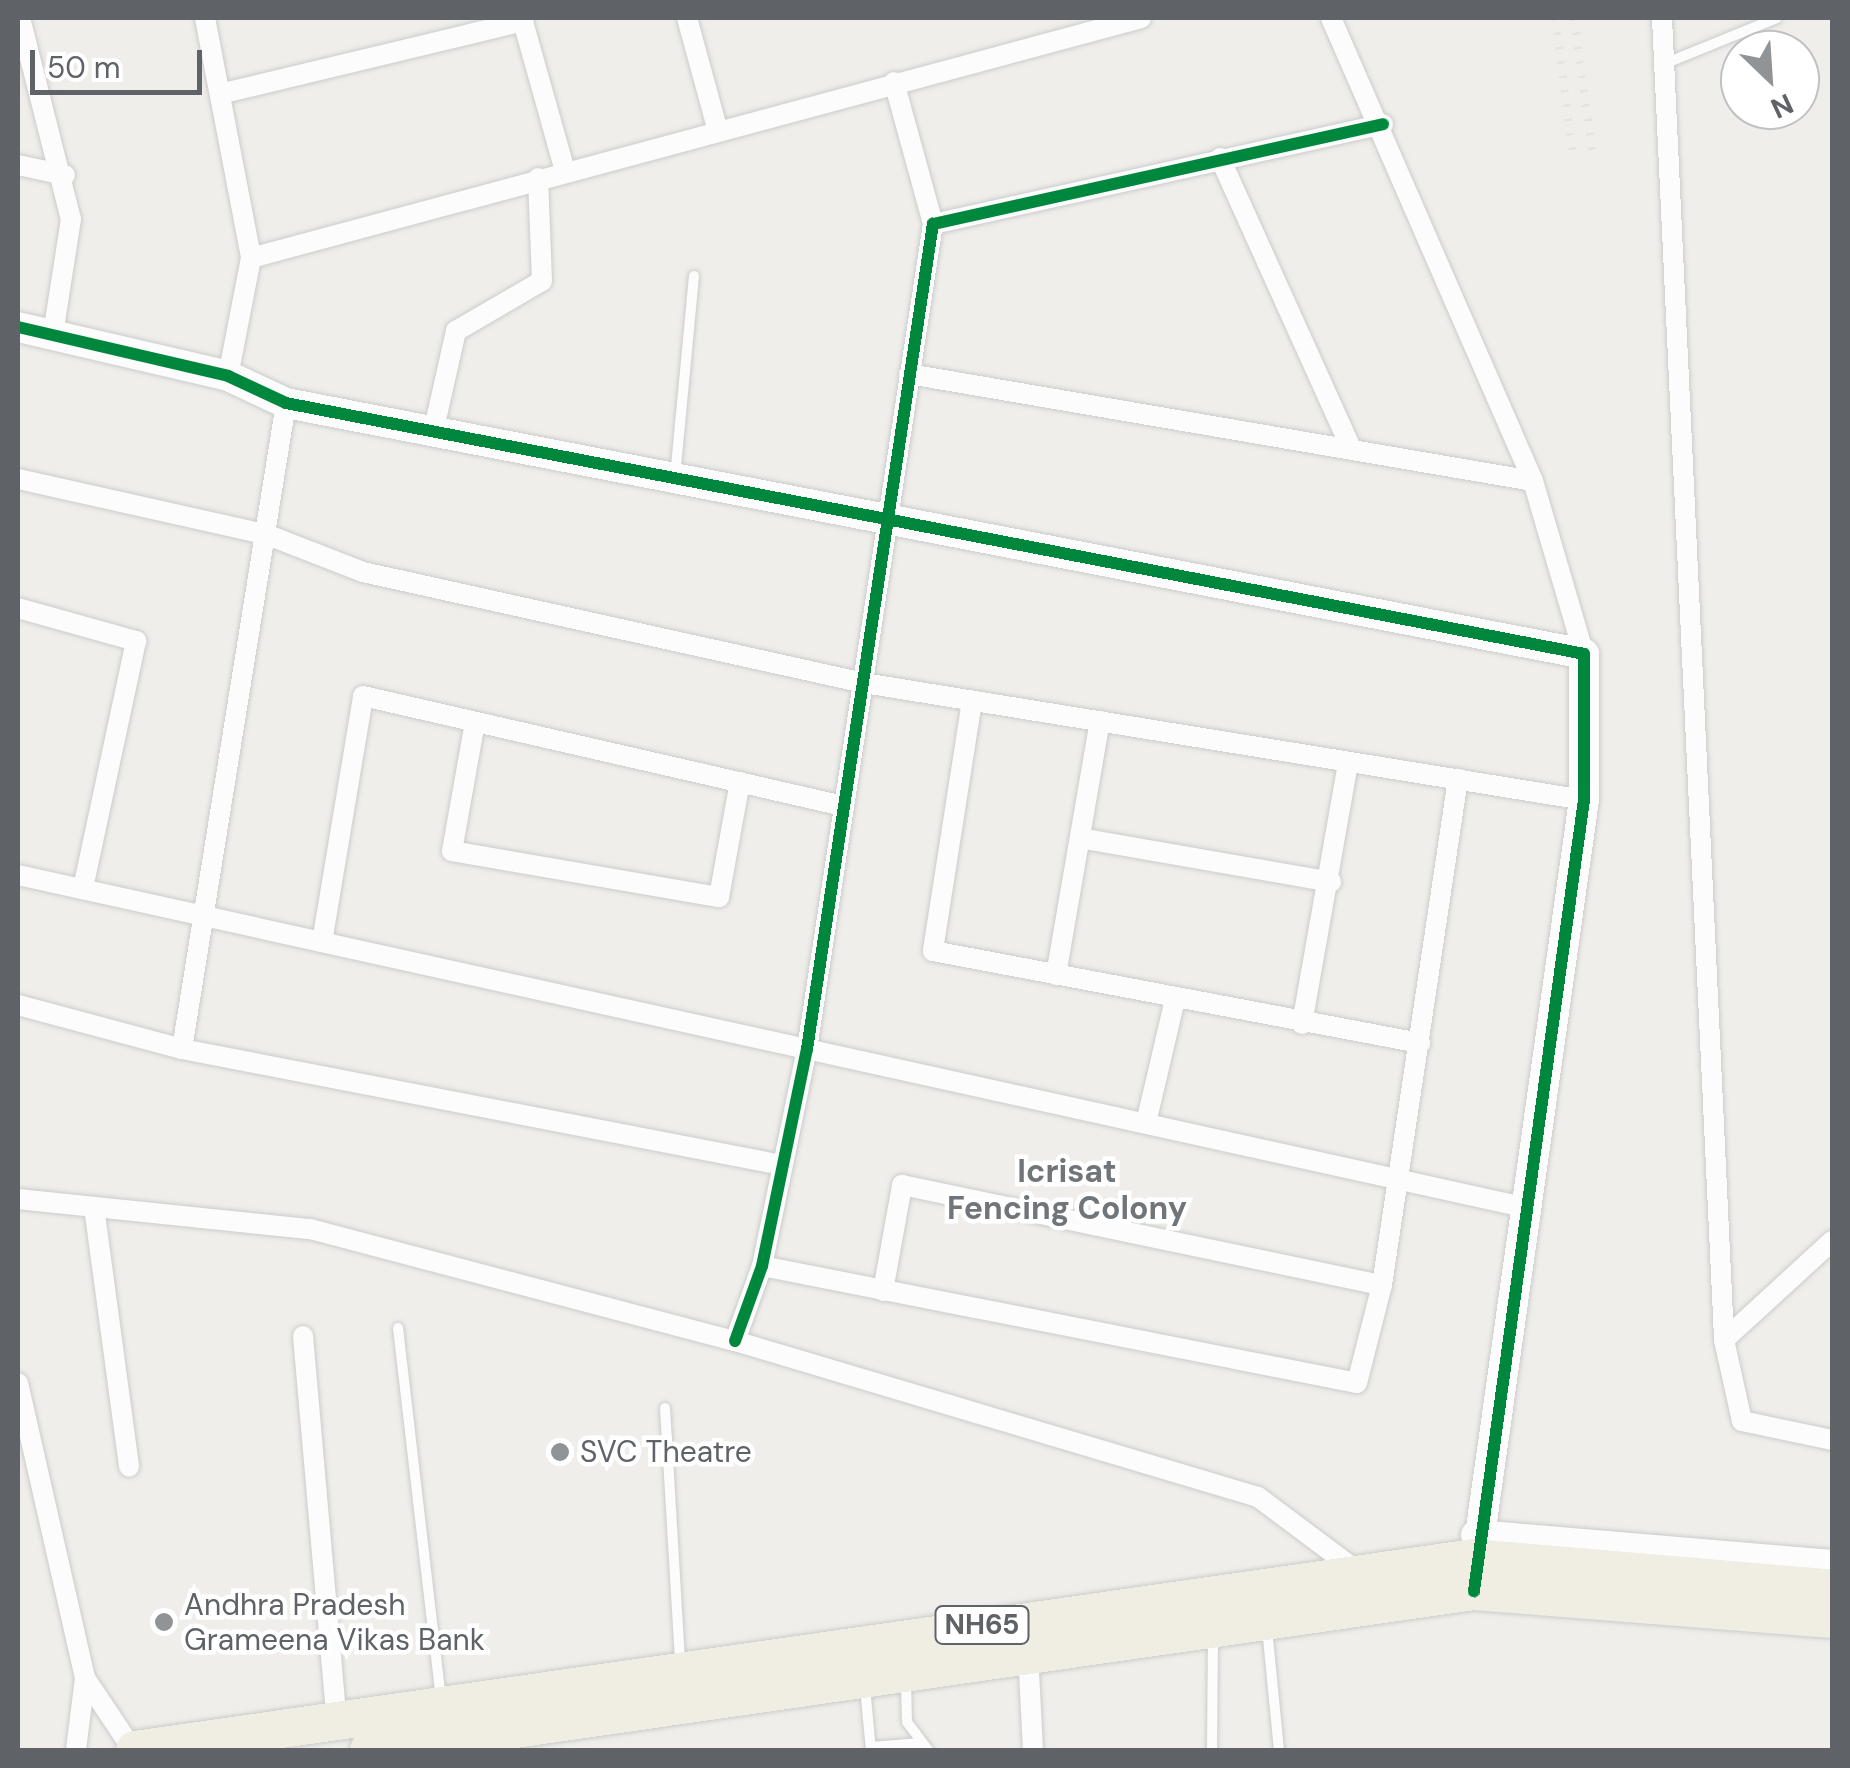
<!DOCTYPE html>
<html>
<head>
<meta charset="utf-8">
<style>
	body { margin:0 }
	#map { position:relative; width:1850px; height:1768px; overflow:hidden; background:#efeeea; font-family:"DM Sans",sans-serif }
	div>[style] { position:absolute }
	.roads { filter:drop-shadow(0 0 2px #cbcccc) drop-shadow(0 0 2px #cbcccc) }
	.lane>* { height:10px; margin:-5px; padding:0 5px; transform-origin:5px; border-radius:5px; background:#fdfcfc }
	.street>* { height:20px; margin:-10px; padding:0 10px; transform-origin:10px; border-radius:10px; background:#fdfcfc }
	.secondary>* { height:30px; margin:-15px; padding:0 15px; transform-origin:15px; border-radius:15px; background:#fdfcfc }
	.highway>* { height:38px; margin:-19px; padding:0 19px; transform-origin:19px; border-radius:19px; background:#f0ede3 }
	.rail>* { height:8px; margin-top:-4px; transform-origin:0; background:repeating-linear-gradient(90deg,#e4e4e4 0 2.5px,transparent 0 14.5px) }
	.cycleway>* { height:12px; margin:-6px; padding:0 6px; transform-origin:6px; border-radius:6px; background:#00873e }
	.dots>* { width:28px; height:28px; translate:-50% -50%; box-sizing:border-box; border:5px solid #fff; border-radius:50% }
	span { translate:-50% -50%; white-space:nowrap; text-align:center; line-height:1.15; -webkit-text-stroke:9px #fff; paint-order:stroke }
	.shield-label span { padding:2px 8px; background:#fff; border:2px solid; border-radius:8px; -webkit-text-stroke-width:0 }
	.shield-label { font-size:28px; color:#5f6368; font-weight:700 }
	.poi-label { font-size:30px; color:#5f6368 }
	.left { translate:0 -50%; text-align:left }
	.neighbourhood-label { font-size:32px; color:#70757a; font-weight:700 }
	.frame { position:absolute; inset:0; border:20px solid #5f6368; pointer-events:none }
	.north { position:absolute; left:1720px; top:30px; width:100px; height:100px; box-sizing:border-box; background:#fff; border:2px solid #bfc1c3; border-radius:50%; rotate:155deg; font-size:28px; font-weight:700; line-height:40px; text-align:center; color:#5f6368 }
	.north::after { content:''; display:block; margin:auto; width:35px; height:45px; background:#919496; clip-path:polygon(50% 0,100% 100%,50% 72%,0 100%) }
	.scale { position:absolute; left:30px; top:50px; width:172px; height:45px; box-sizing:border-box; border:5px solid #5f6368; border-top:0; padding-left:12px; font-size:30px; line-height:35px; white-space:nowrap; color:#5f6368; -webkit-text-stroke:8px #fff; paint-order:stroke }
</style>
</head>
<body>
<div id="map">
	<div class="roads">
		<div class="lane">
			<i style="left:1664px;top:64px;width:122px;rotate:-22.2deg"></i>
			<i style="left:675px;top:477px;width:202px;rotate:-84.6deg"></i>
			<i style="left:398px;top:1328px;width:373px;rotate:83.4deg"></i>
			<i style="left:665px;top:1408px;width:256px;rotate:86.6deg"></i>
			<i style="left:1267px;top:1628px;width:123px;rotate:84.4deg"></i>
			<i style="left:906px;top:1682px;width:40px;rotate:88.6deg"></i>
			<i style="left:907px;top:1722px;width:35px;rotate:53deg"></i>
			<i style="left:865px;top:1687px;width:63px;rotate:84.6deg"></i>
			<i style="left:871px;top:1747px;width:50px;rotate:-4.6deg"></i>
			<i style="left:1212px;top:1750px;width:114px;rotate:-89.5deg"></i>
		</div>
		<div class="street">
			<i style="left:20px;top:18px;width:207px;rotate:75.8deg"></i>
			<i style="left:71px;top:219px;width:116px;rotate:98.9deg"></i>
			<i style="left:205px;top:18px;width:244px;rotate:79.1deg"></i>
			<i style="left:251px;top:258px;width:120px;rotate:101deg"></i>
			<i style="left:522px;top:18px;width:159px;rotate:74.3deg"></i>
			<i style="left:687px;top:18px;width:114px;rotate:74.7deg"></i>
			<i style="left:1331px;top:18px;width:505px;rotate:66.43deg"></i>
			<i style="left:1533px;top:481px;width:180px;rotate:73.6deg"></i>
			<i style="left:1662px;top:18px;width:1323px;rotate:87.31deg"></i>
			<i style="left:1724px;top:1340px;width:83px;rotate:77.5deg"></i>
			<i style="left:1742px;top:1421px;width:92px;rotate:11.9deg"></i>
			<i style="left:894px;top:82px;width:147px;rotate:74.6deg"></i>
			<i style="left:224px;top:93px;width:308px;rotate:-13.5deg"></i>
			<i style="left:1220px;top:158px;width:314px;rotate:65.7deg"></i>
			<i style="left:18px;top:165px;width:48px;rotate:12deg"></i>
			<i style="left:251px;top:258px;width:922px;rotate:-15.09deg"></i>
			<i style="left:909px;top:374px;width:633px;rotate:9.73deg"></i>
			<i style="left:433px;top:433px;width:105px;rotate:-77.3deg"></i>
			<i style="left:456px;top:331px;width:99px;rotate:-30.2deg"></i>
			<i style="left:542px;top:281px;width:103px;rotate:-92.2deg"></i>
			<i style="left:18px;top:479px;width:256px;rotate:12.6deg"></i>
			<i style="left:268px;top:535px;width:102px;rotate:21.3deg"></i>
			<i style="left:363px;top:572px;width:513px;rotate:12.49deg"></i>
			<i style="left:864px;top:683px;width:729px;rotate:9.23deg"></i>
			<i style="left:18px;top:608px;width:123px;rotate:15.6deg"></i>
			<i style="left:136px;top:641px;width:254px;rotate:102.1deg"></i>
			<i style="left:972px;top:701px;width:253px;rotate:98.9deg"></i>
			<i style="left:933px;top:951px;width:496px;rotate:10.7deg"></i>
			<i style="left:475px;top:722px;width:131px;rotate:100.1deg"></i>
			<i style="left:452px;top:851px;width:271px;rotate:9.8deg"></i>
			<i style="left:719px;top:897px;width:117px;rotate:-79.7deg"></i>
			<i style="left:1080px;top:838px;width:255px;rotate:9.9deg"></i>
			<i style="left:18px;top:875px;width:1546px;rotate:12.44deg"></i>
			<i style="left:322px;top:942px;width:249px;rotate:-80.5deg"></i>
			<i style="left:363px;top:696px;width:493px;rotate:12.9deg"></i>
			<i style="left:1056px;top:975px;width:258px;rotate:-80.2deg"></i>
			<i style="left:18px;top:1005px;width:170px;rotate:15deg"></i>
			<i style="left:182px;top:1049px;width:611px;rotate:10.94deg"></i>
			<i style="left:1302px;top:1024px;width:266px;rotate:-80deg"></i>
			<i style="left:182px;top:1049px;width:654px;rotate:-80.85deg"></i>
			<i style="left:1146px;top:1123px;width:127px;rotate:-76.8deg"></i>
			<i style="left:18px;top:1199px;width:294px;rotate:5.9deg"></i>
			<i style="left:310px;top:1229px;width:440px;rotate:14.8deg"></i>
			<i style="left:735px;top:1341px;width:546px;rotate:16.61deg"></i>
			<i style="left:1258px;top:1497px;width:124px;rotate:36.8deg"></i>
			<i style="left:94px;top:1207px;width:262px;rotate:82.3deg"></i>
			<i style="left:762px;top:1266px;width:606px;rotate:11.12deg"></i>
			<i style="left:1357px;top:1383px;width:101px;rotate:-75.7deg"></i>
			<i style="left:1382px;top:1285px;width:512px;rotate:-81.46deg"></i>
			<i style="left:883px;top:1291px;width:108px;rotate:-79.8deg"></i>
			<i style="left:902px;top:1185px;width:490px;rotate:11.8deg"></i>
			<i style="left:303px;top:1336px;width:386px;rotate:85deg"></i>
			<i style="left:1724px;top:1340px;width:147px;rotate:-42.5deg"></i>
			<i style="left:735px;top:1341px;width:80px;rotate:-70.2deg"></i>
			<i style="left:762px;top:1266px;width:222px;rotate:-78.3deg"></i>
			<i style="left:807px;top:1049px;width:835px;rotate:-81.32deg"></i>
			<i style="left:933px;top:224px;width:461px;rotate:-12.5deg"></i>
			<i style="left:18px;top:1383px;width:303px;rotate:77.2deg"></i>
			<i style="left:85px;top:1678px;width:87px;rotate:56.3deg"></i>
			<i style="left:1028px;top:1652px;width:98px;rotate:87.1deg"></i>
			<i style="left:76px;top:1750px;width:73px;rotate:-82.9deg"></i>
		</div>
		<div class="secondary">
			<i style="left:18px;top:327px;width:216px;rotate:13.1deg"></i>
			<i style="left:228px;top:376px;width:64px;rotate:25deg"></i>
			<i style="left:286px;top:403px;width:1322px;rotate:10.94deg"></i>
			<i style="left:1584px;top:654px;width:146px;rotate:90deg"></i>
			<i style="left:1584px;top:800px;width:786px;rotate:98.05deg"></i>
			<i style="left:1476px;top:1535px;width:357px;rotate:4.8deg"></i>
		</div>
		<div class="highway">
			<i style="left:135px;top:1750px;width:1353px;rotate:-8.16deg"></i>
			<i style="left:1474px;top:1558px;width:359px;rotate:4.9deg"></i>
			<i style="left:369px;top:1750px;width:1116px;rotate:-8.19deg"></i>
			<i style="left:1474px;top:1591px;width:359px;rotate:4.5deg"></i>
		</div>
	</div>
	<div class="rail">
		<i style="left:1555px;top:18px;width:145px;rotate:82.5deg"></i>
		<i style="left:1574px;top:18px;width:141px;rotate:82.3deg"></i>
	</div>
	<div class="cycleway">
		<i style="left:18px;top:327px;width:216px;rotate:13.1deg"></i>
		<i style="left:228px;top:376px;width:64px;rotate:25deg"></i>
		<i style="left:286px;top:403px;width:1322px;rotate:10.94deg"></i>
		<i style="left:1584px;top:654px;width:146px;rotate:90deg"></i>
		<i style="left:1584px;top:800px;width:799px;rotate:97.92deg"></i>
		<i style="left:735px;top:1341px;width:80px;rotate:-70.2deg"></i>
		<i style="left:762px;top:1266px;width:222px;rotate:-78.3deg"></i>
		<i style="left:807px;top:1049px;width:835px;rotate:-81.32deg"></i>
		<i style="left:933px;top:224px;width:461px;rotate:-12.5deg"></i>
	</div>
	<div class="dots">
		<i style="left:560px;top:1452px;background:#919496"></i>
		<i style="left:164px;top:1622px;background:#919496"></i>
	</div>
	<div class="shield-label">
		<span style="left:982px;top:1625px">NH65</span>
	</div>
	<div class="poi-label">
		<span class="left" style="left:580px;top:1452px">SVC Theatre</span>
		<span class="left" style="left:184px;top:1622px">Andhra Pradesh<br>Grameena Vikas Bank</span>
	</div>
	<div class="neighbourhood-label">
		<span style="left:1067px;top:1190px">Icrisat<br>Fencing Colony</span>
	</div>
	<div class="frame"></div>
	<div class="north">N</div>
	<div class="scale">50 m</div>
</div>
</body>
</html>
